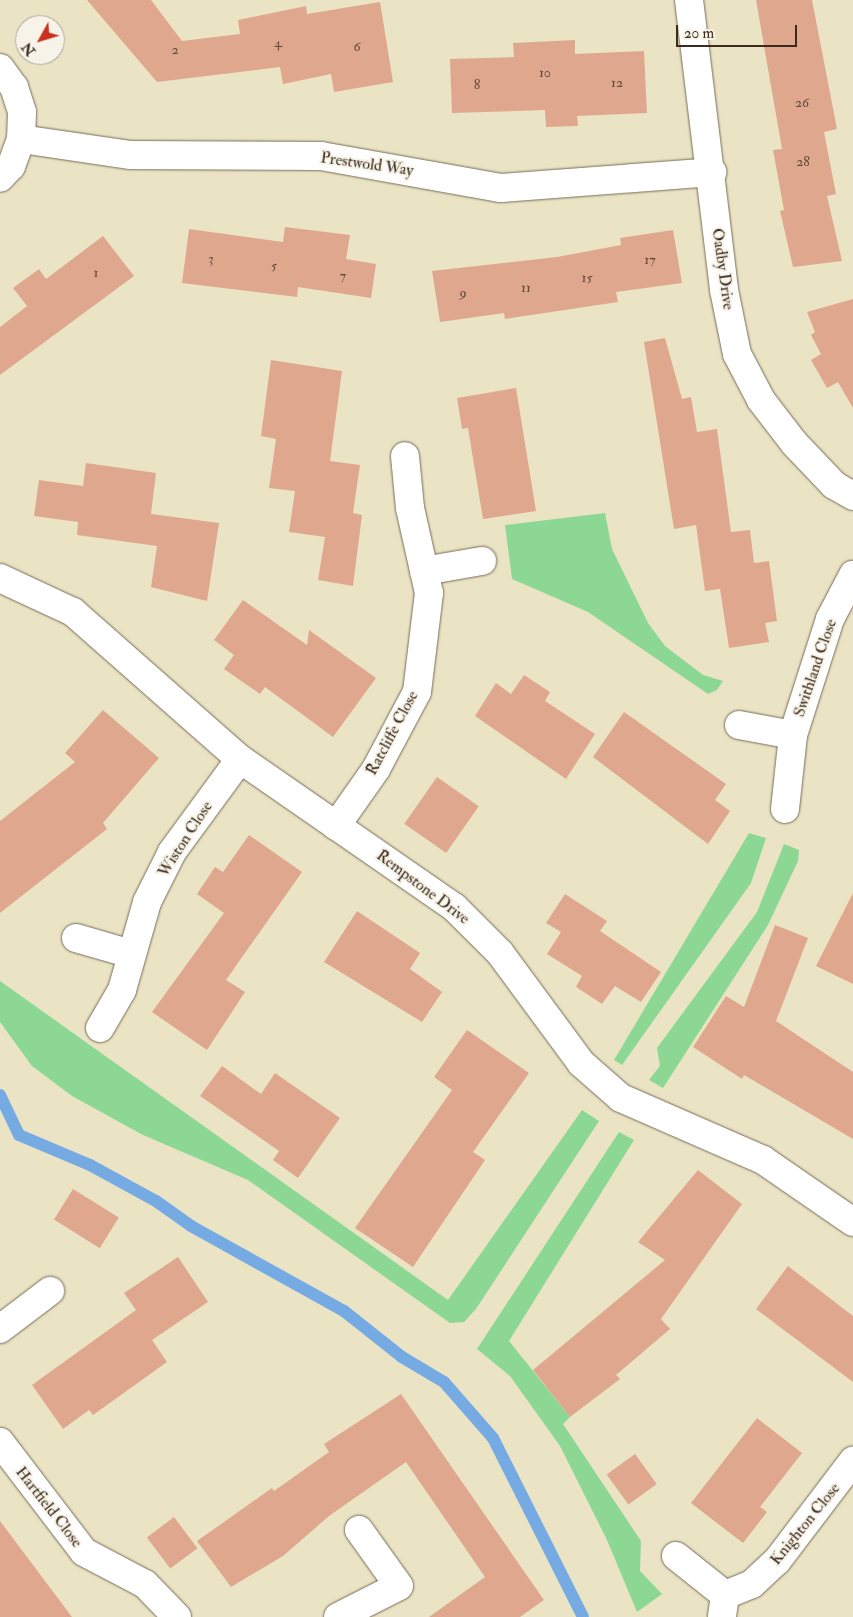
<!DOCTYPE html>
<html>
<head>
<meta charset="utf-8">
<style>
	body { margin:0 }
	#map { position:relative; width:853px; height:1617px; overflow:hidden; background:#eae4c5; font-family:"IM FELL Double Pica",serif }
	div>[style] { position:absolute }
	.green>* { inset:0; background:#8cd794 }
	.stream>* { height:12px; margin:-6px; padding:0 6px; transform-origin:6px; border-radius:6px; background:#76aae3 }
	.building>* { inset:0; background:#dfa88e; transform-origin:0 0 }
	.roads { filter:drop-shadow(0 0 1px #786b58) drop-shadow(0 0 1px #786b58) }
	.minor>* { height:28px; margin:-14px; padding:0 14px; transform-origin:14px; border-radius:14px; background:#fff }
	span { translate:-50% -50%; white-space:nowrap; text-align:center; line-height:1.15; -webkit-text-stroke:4px #f7f3e8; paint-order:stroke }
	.number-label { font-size:14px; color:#644a3a }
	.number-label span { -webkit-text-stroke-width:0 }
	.street-label { font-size:16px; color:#3b2a1e }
	.north { position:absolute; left:15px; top:15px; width:50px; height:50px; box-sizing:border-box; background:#f7f3e8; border:1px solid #aca397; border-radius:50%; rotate:231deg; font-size:14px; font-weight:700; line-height:20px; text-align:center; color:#3b2a1e }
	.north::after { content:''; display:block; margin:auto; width:18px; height:22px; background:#c8321e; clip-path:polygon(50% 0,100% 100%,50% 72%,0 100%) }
	.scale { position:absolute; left:676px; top:25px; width:121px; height:22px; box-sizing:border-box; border:2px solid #3b2a1e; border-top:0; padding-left:6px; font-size:15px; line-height:18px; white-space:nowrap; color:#3b2a1e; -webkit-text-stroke:4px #f7f3e8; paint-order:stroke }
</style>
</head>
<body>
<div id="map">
	<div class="green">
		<i style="clip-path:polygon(605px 513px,612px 549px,648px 623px,665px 646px,703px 675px,723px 681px,717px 690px,708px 694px,588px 612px,512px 579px,505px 525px)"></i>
		<i style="clip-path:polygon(749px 833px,766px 838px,751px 883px,622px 1065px,614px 1060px)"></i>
		<i style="clip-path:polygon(784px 844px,799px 850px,798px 861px,768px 925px,663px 1088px,649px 1080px,660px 1066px,657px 1048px,757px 912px)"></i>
		<i style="clip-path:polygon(0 981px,448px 1300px,582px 1110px,599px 1121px,476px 1309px,464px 1322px,450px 1323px,248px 1180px,143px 1135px,72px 1096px,32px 1066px,0 1022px)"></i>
		<i style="clip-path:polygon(619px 1132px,634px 1140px,509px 1341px,570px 1417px,563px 1424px,641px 1541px,640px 1571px,662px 1594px,637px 1612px,607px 1540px,560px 1446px,510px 1376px,477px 1349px)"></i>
	</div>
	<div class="stream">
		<i style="left:0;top:1095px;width:44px;rotate:64.6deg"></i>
		<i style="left:19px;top:1135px;width:77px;rotate:22.9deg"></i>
		<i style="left:90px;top:1165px;width:75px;rotate:28.6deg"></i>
		<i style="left:156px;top:1201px;width:43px;rotate:35.5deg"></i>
		<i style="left:191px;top:1226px;width:175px;rotate:29.1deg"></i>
		<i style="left:344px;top:1311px;width:74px;rotate:38.4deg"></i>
		<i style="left:402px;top:1357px;width:49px;rotate:30.8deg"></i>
		<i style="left:444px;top:1382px;width:74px;rotate:48.8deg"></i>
		<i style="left:493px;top:1438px;width:200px;rotate:63.3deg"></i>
	</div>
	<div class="building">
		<i style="clip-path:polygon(87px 0,151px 0,182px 41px,240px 34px,238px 20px,306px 6px,307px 14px,380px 2px,393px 82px,334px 92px,331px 74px,283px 84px,280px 67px,157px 82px)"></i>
		<i style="clip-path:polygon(756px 0,812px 0,837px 129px,824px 132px,836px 194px,827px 196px,842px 261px,793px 267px,780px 211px,784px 210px,773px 150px,782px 149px)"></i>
		<i style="clip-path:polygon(575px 40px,575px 54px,644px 51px,647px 113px,577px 116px,578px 126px,546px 127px,545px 110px,452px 113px,450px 59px,514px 57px,513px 43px)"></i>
		<i style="clip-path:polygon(285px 227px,350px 235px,346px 259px,376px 264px,371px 298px,298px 287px,297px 297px,182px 283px,189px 229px,283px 242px)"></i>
		<i style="clip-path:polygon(673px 230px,682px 283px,616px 292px,618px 302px,505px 319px,504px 313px,440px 322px,432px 271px,557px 257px,621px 245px,620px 238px)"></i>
		<i style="clip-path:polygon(103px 236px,134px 276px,0 375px,0 327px,27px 306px,13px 288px,39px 269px,46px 279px)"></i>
		<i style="clip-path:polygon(853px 299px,853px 408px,838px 382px,827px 388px,811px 360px,821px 354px,811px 335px,815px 332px,807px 312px)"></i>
		<i style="clip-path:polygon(665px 338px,682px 399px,691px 397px,697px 432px,717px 429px,731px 532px,750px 530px,754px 563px,769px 561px,777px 621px,765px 623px,769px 642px,729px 648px,720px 589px,705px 591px,696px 525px,674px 529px,644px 342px)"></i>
		<i style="clip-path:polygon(271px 360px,342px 371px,330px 461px,360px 465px,353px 513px,362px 515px,353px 586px,318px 580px,325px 537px,289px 532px,295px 491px,269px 488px,276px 439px,261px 436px)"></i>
		<i style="clip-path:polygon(516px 388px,536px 511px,483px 519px,468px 428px,462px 429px,457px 398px)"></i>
		<i style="clip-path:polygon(86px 463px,156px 473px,151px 514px,219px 523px,207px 601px,151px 587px,157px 546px,77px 535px,78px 522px,34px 516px,39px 480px,83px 486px)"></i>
		<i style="clip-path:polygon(243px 600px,307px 645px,309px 630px,376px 678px,333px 737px,265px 687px,260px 694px,224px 669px,234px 655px,214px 640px)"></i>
		<i style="clip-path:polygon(524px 675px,550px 692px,545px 701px,595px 734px,566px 779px,475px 716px,496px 683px,511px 694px)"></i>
		<i style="clip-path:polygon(103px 710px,159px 758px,103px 823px,107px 829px,0 913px,0 821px,75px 762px,65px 753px)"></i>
		<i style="clip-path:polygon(624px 712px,726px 784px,715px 800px,730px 811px,708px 844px,593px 757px)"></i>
		<i style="left:437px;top:777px;width:51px;height:57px;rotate:35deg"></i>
		<i style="clip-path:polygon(249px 835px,302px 872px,226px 980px,245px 992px,207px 1050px,152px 1012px,224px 913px,197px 894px,215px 867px,223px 872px)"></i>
		<i style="clip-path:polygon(853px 893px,853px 984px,816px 966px)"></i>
		<i style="clip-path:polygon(565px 894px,607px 921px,600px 931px,661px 972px,641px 1002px,615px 986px,602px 1004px,576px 987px,582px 976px,547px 954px,561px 932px,546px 923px)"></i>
		<i style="clip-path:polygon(357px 911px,420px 953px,410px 969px,442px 992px,422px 1022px,324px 962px)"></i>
		<i style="clip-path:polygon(775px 925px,808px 938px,776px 1021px,853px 1072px,853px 1139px,744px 1075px,742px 1079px,693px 1047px,726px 996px,744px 1007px)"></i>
		<i style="clip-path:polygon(467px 1030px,529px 1073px,473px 1152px,485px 1160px,413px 1267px,355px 1228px,452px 1090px,434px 1077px)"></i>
		<i style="clip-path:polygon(222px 1066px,261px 1094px,275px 1073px,340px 1118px,298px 1178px,273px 1160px,279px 1151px,200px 1096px)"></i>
		<i style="clip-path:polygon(698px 1170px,742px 1204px,661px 1319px,670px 1329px,616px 1375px,620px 1379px,570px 1417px,533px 1370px,665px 1260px,638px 1242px)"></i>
		<i style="left:73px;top:1189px;width:54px;height:36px;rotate:32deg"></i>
		<i style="clip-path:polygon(178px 1257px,208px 1302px,152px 1340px,167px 1362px,93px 1415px,89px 1410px,63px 1429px,32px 1385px,136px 1310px,124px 1293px)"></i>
		<i style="clip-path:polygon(788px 1266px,853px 1316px,853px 1382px,756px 1309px)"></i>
		<i style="clip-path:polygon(401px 1394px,544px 1600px,520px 1617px,429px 1617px,485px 1577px,406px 1462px,329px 1516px,283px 1556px,231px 1587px,197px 1541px,272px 1488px,274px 1491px,329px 1452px,324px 1444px)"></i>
		<i style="clip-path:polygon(757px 1418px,802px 1453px,760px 1507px,767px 1512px,743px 1543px,691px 1503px)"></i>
		<i style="left:635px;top:1454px;width:37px;height:35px;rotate:54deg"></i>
		<i style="left:174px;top:1517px;width:39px;height:34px;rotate:53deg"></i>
		<i style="clip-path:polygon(0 1521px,72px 1617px,0 1617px)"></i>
	</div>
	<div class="roads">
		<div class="minor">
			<i style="left:689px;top:0;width:292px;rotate:83.1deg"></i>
			<i style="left:724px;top:290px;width:65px;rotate:78.5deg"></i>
			<i style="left:737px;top:354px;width:52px;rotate:62.4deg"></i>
			<i style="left:761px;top:400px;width:54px;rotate:52.5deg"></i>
			<i style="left:794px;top:443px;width:58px;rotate:46.4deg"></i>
			<i style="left:834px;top:485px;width:22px;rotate:30deg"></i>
			<i style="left:0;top:68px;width:24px;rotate:54deg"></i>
			<i style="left:14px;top:87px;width:26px;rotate:72deg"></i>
			<i style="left:22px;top:112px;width:27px;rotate:92deg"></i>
			<i style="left:21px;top:139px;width:29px;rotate:110deg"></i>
			<i style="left:11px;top:166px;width:16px;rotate:133deg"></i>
			<i style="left:21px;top:139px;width:111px;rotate:8.3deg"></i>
			<i style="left:131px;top:155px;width:190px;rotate:0.3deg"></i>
			<i style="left:321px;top:156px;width:183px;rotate:10.1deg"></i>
			<i style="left:501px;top:188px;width:212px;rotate:-4.3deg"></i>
			<i style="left:424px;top:571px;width:59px;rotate:-9.8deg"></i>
			<i style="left:0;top:578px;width:81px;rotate:25deg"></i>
			<i style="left:73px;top:612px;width:222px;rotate:41.4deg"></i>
			<i style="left:240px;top:759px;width:260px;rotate:34.7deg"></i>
			<i style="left:454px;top:907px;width:65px;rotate:45deg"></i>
			<i style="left:500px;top:953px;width:137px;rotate:53.6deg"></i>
			<i style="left:581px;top:1063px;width:53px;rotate:41.2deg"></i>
			<i style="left:621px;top:1098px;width:155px;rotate:23.6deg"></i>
			<i style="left:763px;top:1160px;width:109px;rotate:34.6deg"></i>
			<i style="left:739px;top:725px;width:55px;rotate:10.5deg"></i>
			<i style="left:785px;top:809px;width:74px;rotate:-83.8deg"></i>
			<i style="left:793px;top:735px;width:122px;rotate:-72.3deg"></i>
			<i style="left:830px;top:619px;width:50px;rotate:-62.4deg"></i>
			<i style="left:336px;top:826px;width:70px;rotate:-54.9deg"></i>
			<i style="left:376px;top:769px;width:87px;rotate:-62deg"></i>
			<i style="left:417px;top:692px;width:100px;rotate:-83.1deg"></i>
			<i style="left:429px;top:593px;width:87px;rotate:-102.6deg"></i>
			<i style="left:410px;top:508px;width:52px;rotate:-95.5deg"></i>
			<i style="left:76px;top:938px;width:57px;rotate:16.2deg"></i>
			<i style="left:100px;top:1028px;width:44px;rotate:-59.9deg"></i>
			<i style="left:122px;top:990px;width:91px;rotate:-74.1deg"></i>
			<i style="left:147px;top:902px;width:56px;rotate:-63.4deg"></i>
			<i style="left:172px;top:852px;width:115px;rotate:-53.8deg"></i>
			<i style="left:0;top:1329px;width:63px;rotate:-37.2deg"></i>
			<i style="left:0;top:1442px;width:138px;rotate:52.6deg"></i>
			<i style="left:84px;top:1552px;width:69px;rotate:27.7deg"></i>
			<i style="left:145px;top:1584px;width:46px;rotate:45.9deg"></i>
			<i style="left:676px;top:1556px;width:63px;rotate:38.5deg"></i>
			<i style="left:725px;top:1595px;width:22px;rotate:98deg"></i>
			<i style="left:725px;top:1595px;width:29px;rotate:-22deg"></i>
			<i style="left:752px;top:1584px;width:34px;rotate:-43deg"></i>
			<i style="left:777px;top:1561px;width:126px;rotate:-52.8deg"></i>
			<i style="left:338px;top:1617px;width:68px;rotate:-26.9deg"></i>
			<i style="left:399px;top:1586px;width:69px;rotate:-125.5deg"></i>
		</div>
	</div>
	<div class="number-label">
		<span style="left:278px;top:43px">4</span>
		<span style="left:357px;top:47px">6</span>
		<span style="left:175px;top:50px">2</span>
		<span style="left:545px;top:73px">10</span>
		<span style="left:617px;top:83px">12</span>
		<span style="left:477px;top:85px">8</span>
		<span style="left:802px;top:103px">26</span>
		<span style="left:803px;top:162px">28</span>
		<span style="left:211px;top:259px">3</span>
		<span style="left:650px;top:260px">17</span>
		<span style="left:274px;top:266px">5</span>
		<span style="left:96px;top:273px">1</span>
		<span style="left:343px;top:276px">7</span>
		<span style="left:587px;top:278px">15</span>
		<span style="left:526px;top:288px">11</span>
		<span style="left:463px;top:293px">9</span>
	</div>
	<div class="street-label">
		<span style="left:367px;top:164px;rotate:8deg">Prestwold Way</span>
		<span style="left:723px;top:269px;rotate:82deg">Oadby Drive</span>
		<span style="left:815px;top:668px;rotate:-71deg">Swithland Close</span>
		<span style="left:392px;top:733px;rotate:-62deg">Ratcliffe Close</span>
		<span style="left:185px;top:839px;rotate:-57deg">Wiston Close</span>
		<span style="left:423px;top:887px;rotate:37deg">Rempstone Drive</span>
		<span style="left:49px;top:1507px;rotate:52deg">Hartfield Close</span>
		<span style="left:805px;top:1524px;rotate:-51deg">Knighton Close</span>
	</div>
	<div class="north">N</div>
	<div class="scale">20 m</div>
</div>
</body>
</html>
